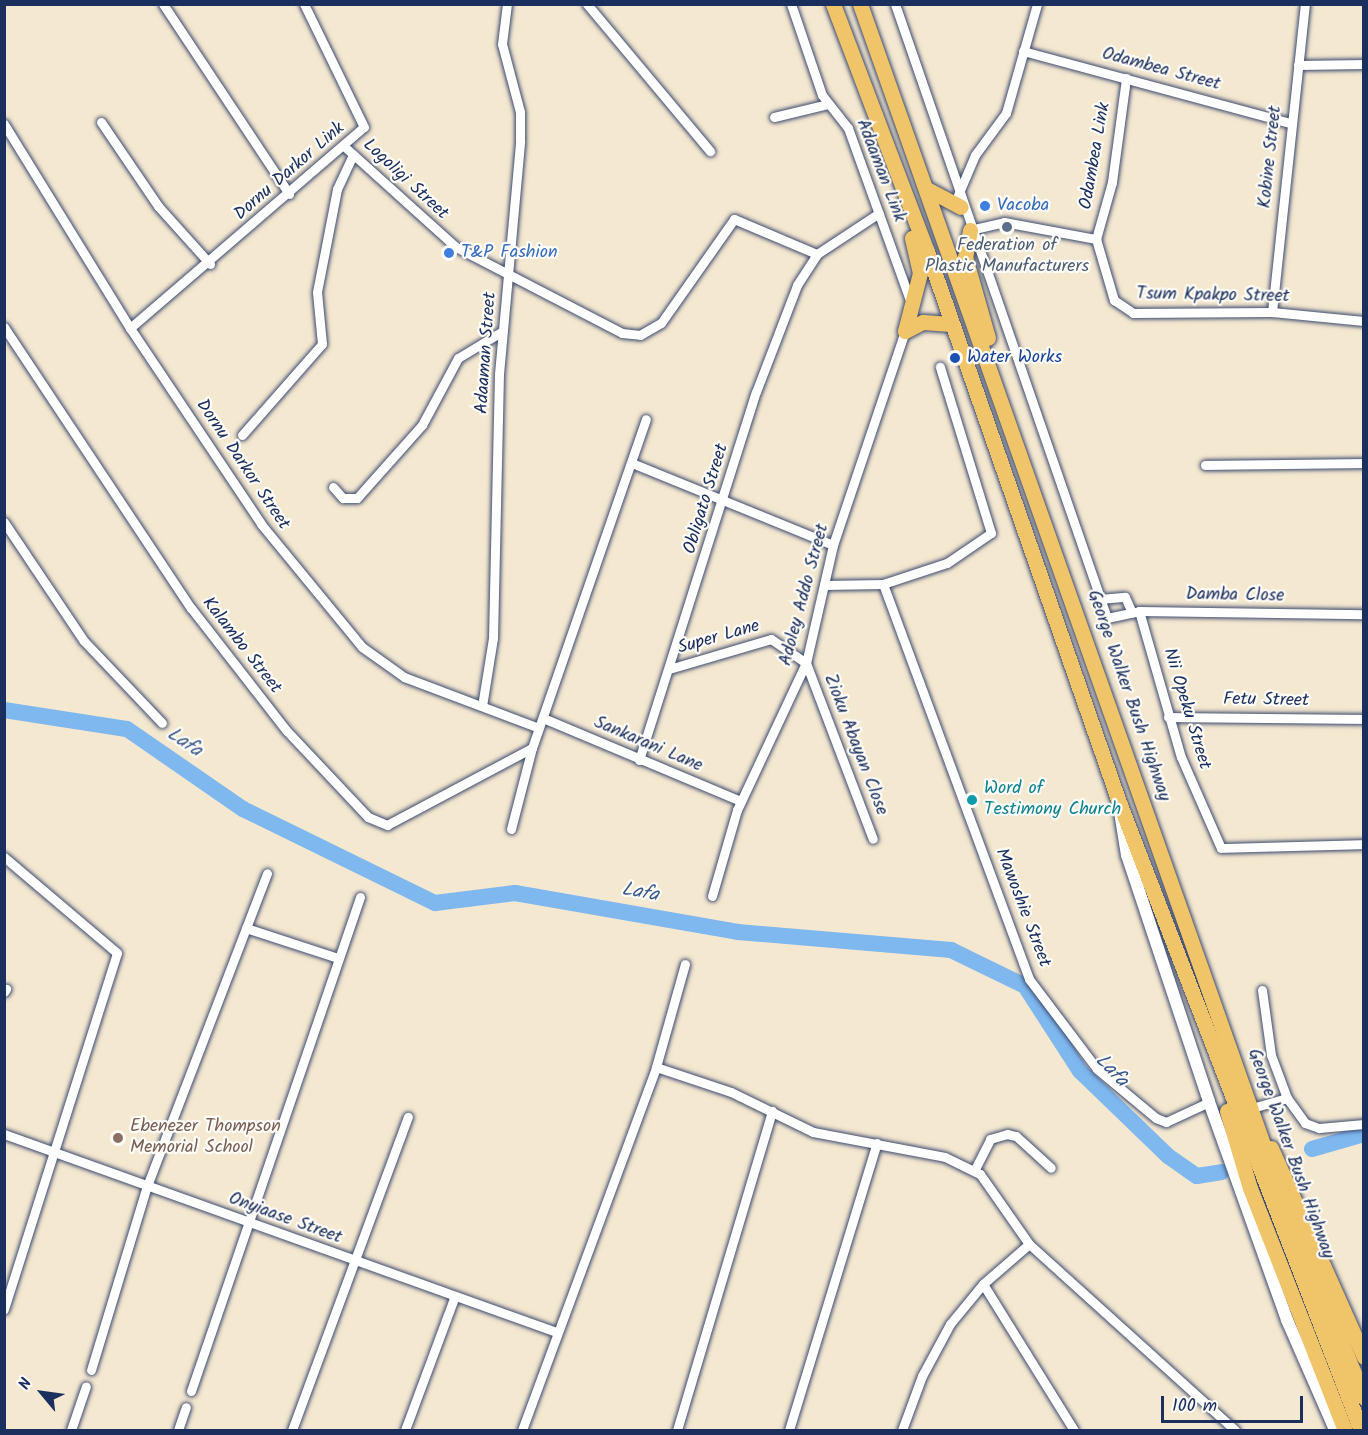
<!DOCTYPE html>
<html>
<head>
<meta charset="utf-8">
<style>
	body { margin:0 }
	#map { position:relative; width:1368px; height:1435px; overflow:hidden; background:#f5e8d1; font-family:Kalam,sans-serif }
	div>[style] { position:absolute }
	.river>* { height:16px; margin:-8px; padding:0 8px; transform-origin:8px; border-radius:8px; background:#7fb7ef }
	.roads { filter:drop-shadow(0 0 2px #3c4b6f) drop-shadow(0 0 2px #3c4b6f) }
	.minor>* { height:9px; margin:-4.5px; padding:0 4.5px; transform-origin:4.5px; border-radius:4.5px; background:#fff }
	.tertiary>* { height:12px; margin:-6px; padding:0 6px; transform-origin:6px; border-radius:6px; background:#fff }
	.trunk>* { height:15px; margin:-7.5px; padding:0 7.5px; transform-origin:7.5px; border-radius:7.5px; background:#f0c469 }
	.dots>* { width:16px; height:16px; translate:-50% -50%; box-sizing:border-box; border:3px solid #fdfcf7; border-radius:50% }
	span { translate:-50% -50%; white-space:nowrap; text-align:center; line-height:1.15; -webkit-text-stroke:4.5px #fdfcf7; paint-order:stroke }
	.street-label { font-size:18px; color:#1b2f5e }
	.shop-label { font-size:18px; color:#366cbe }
	.left { translate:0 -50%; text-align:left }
	.service-label { font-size:18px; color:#4e5e75 }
	.transit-label { font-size:18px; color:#164399 }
	.culture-label { font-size:18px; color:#0d838f }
	.education-label { font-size:18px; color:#785e54 }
	.water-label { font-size:20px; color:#39588a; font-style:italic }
	.frame { position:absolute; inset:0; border:6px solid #1b2f5e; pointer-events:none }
	.north { position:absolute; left:12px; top:1363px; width:60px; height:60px; -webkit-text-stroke:4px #fdfcf7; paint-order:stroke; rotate:299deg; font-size:16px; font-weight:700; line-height:24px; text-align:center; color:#1b2f5e }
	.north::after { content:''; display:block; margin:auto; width:21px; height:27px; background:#1b2f5e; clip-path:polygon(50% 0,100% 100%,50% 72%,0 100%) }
	.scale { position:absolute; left:1161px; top:1396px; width:142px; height:27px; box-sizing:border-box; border:3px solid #1b2f5e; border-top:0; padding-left:8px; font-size:18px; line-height:21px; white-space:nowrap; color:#1b2f5e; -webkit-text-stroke:4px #fdfcf7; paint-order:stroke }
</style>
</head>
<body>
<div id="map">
	<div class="river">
		<i style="left:4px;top:710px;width:124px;rotate:8.8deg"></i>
		<i style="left:127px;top:729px;width:141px;rotate:34.6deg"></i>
		<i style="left:243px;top:809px;width:214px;rotate:26.1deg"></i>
		<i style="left:435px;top:903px;width:81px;rotate:-7.1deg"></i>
		<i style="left:515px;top:893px;width:226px;rotate:9.9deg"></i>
		<i style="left:738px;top:932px;width:214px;rotate:4.8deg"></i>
		<i style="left:951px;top:950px;width:82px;rotate:25.9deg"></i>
		<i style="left:1025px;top:986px;width:101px;rotate:57.1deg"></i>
		<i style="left:1080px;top:1071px;width:122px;rotate:44deg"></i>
		<i style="left:1168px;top:1156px;width:35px;rotate:35deg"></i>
		<i style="left:1197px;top:1176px;width:25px;rotate:-9deg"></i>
		<i style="left:1312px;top:1149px;width:54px;rotate:-16.1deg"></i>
	</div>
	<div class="roads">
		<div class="minor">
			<i style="left:163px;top:4px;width:228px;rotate:56.4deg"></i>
			<i style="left:587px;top:4px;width:192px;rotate:50.1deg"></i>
			<i style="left:791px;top:4px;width:96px;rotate:71.2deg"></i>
			<i style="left:822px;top:95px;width:42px;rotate:51.8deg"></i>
			<i style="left:848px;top:128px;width:186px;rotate:70.2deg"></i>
			<i style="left:895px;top:4px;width:650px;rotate:70.95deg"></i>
			<i style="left:1107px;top:618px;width:33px;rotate:-12deg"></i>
			<i style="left:1139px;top:611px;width:225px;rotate:0.8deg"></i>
			<i style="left:1023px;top:51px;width:277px;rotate:15.1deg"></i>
			<i style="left:1298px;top:65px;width:66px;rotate:-0.9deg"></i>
			<i style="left:774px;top:117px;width:56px;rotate:-13.5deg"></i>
			<i style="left:101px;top:122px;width:102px;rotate:55.8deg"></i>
			<i style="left:158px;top:206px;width:78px;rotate:48.1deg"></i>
			<i style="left:4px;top:124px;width:240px;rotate:58.3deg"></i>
			<i style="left:130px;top:328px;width:236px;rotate:56.2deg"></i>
			<i style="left:261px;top:524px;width:159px;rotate:50.6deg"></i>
			<i style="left:362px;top:647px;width:52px;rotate:35.5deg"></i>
			<i style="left:404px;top:677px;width:144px;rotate:20.7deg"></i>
			<i style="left:346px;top:148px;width:148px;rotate:42deg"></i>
			<i style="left:456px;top:247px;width:187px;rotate:27.4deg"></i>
			<i style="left:622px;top:333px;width:18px;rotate:6deg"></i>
			<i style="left:640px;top:335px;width:24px;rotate:-30deg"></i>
			<i style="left:661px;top:323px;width:127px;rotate:-54.9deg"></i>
			<i style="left:734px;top:219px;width:90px;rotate:22.9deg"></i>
			<i style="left:817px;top:254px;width:74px;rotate:-33.5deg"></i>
			<i style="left:958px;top:195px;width:43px;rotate:-67deg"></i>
			<i style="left:975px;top:155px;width:52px;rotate:-53.6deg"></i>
			<i style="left:1006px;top:113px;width:113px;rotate:-74.1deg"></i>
			<i style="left:970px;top:230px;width:35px;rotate:-13deg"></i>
			<i style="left:1004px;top:222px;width:94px;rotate:10.5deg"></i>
			<i style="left:1096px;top:239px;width:64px;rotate:73.6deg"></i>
			<i style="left:1114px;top:300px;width:23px;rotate:34deg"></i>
			<i style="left:1133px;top:313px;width:139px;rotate:-0.4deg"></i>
			<i style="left:1272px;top:312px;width:92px;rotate:5.6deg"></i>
			<i style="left:1096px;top:239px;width:59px;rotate:-74.3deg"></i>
			<i style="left:1112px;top:182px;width:105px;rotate:-82.3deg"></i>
			<i style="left:1272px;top:312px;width:310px;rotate:-83.9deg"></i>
			<i style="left:4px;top:327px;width:338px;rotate:56.4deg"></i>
			<i style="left:191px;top:608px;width:155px;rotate:52.1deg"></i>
			<i style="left:286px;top:730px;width:120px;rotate:46.7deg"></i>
			<i style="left:368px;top:817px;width:21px;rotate:23deg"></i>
			<i style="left:387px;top:825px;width:164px;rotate:-28deg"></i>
			<i style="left:130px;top:328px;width:308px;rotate:-40.7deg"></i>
			<i style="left:364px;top:127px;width:137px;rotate:-116deg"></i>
			<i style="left:242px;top:435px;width:121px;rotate:-48.7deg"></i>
			<i style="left:322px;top:344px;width:52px;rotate:-95.5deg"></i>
			<i style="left:317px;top:292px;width:105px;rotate:-79deg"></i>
			<i style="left:337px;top:189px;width:38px;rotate:-65deg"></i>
			<i style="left:632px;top:463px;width:217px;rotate:22.2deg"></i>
			<i style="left:1205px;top:465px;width:159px;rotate:-0.7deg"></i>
			<i style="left:333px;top:487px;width:15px;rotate:48deg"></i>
			<i style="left:343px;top:498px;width:14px"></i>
			<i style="left:357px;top:498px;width:98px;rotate:-48.3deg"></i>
			<i style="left:422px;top:425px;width:76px;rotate:-61.8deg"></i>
			<i style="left:458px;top:358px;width:52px;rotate:-31deg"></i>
			<i style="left:4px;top:522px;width:143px;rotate:56.1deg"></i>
			<i style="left:84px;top:641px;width:113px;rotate:46.4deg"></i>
			<i style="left:883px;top:584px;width:421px;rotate:69.7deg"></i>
			<i style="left:1029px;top:979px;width:113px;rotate:52.9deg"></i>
			<i style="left:1097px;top:1069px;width:77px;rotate:39.7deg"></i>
			<i style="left:1156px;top:1118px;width:11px;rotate:22deg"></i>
			<i style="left:1166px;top:1122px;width:47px;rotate:-24.9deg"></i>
			<i style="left:824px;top:585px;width:59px;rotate:-1deg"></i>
			<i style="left:883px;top:584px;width:67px;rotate:-18.2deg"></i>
			<i style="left:947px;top:563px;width:53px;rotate:-34.3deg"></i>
			<i style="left:991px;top:533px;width:174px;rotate:-107.1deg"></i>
			<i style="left:1100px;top:599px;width:25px;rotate:-5deg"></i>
			<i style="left:1125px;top:597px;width:17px;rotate:66deg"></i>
			<i style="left:1139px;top:611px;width:152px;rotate:74deg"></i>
			<i style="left:1181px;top:757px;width:99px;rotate:66.3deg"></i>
			<i style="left:1221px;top:848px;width:143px;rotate:-1.6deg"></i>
			<i style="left:669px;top:669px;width:106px;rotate:-16.4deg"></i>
			<i style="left:771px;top:639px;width:42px;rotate:34.4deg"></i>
			<i style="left:806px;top:663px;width:188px;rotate:69.2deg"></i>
			<i style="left:482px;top:706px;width:69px;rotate:-80.8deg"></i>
			<i style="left:493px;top:638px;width:264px;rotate:-88.7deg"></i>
			<i style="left:499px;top:374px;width:234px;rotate:-84.8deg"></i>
			<i style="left:520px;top:141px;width:29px;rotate:-90deg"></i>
			<i style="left:520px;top:112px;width:70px;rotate:-104.8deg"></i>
			<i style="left:502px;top:44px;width:40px;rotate:-82.9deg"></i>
			<i style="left:1168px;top:717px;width:196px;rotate:0.6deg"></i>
			<i style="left:543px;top:718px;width:214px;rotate:22.8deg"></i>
			<i style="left:639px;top:760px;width:386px;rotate:-72.4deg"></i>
			<i style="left:756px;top:392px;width:115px;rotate:-69deg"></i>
			<i style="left:797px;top:285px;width:37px;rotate:-57deg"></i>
			<i style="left:511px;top:829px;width:84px;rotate:-75.5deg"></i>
			<i style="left:532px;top:748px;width:348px;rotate:-70.9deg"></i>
			<i style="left:4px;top:857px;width:148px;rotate:40.3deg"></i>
			<i style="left:117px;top:953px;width:374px;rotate:107.6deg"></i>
			<i style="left:712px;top:896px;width:90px;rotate:-73.8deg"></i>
			<i style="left:737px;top:810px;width:162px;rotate:-64.9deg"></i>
			<i style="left:806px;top:663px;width:121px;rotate:-77.1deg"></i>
			<i style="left:833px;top:545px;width:226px;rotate:-71.4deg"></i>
			<i style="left:246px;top:928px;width:97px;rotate:18.1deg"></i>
			<i style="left:1262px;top:990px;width:66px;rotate:82.1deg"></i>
			<i style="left:1271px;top:1055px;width:46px;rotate:69.6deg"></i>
			<i style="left:1287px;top:1098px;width:31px;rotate:54deg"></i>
			<i style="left:1305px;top:1123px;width:15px;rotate:20deg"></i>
			<i style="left:1319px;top:1128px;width:45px;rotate:-5.1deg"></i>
			<i style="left:4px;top:992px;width:4px;rotate:-56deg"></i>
			<i style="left:656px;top:1067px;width:79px;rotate:18.4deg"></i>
			<i style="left:731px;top:1092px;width:91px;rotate:26deg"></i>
			<i style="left:813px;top:1132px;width:134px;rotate:10.7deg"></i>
			<i style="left:945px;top:1157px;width:39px;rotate:26deg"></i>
			<i style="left:980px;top:1174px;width:85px;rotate:55deg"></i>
			<i style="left:1029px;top:1244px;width:278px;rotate:42.1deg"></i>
			<i style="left:1252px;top:1108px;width:36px;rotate:-16deg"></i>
			<i style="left:4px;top:1134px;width:586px;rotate:19.73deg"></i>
			<i style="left:974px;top:1171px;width:36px;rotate:-63deg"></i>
			<i style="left:990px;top:1139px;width:18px;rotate:-16deg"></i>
			<i style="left:1007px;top:1134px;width:9px;rotate:13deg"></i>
			<i style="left:1016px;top:1136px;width:47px;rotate:42.4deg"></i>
			<i style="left:983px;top:1284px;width:172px;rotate:58.1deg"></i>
			<i style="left:91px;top:1370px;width:192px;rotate:-73.1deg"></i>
			<i style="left:147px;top:1186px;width:335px;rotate:-69deg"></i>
			<i style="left:191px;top:1391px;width:522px;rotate:-71.11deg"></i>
			<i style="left:71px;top:1430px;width:46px;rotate:-71.2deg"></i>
			<i style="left:178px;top:1430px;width:24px;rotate:-71deg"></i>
			<i style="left:292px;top:1430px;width:334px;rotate:-69.7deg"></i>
			<i style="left:405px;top:1430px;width:141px;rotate:-69.6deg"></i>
			<i style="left:522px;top:1430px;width:387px;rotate:-69.7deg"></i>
			<i style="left:656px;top:1067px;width:107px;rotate:-74.3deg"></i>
			<i style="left:677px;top:1430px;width:333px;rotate:-73.4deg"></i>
			<i style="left:789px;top:1430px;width:300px;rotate:-73deg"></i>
			<i style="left:902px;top:1430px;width:58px;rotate:-69.7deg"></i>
			<i style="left:922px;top:1376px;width:59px;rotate:-61.7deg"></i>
			<i style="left:950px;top:1324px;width:52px;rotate:-50.5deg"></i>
			<i style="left:983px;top:1284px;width:61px;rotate:-41deg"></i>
		</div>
		<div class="tertiary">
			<i style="left:1120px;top:812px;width:44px;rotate:80.8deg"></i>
			<i style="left:1127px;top:855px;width:260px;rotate:71.6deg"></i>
			<i style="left:1209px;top:1102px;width:232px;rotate:70.3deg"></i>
			<i style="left:1287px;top:1320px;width:120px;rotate:66.4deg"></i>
		</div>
		<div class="trunk">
			<i style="left:833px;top:4px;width:264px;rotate:69.2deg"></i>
			<i style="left:927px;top:251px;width:583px;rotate:70.79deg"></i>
			<i style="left:1119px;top:802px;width:673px;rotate:68.93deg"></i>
			<i style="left:860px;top:4px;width:1230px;rotate:70.53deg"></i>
			<i style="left:1270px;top:1164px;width:252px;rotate:68.1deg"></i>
			<i style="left:927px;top:189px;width:38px;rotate:28deg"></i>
			<i style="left:970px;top:230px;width:27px;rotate:100deg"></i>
			<i style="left:965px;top:257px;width:84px;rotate:74.1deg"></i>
			<i style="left:905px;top:331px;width:60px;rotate:-75.5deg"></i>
			<i style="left:920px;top:273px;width:36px;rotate:-103deg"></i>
			<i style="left:905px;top:331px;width:20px;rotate:-27deg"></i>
			<i style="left:923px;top:322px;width:28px;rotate:4deg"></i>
			<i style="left:1227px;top:1111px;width:80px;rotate:73.4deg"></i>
			<i style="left:1250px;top:1188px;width:260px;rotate:68.6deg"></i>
			<i style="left:1271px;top:1148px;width:229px;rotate:66deg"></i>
		</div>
	</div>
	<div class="dots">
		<i style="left:985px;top:206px;background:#3f7fe0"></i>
		<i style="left:1007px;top:227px;background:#5c6f8a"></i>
		<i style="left:449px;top:253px;background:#3f7fe0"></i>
		<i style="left:955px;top:358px;background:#1a4fb4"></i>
		<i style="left:972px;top:800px;background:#0f9aa8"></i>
		<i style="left:118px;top:1138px;background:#8d6e63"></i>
	</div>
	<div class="street-label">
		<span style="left:1161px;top:70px;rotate:15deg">Odambea Street</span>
		<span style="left:1096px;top:156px;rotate:-80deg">Odambea Link</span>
		<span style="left:1271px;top:157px;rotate:-84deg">Kobine Street</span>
		<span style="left:880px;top:171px;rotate:69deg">Adaaman Link</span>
		<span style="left:290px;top:172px;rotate:-41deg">Dornu Darkor Link</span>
		<span style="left:405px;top:180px;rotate:43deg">Logoligi Street</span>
		<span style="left:1213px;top:296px;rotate:1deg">Tsum Kpakpo Street</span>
		<span style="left:487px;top:353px;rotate:-86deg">Adaaman Street</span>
		<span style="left:242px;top:465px;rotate:56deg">Dornu Darkor Street</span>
		<span style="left:707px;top:499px;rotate:-73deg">Obligato Street</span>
		<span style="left:805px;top:595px;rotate:-75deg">Adoley Addo Street</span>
		<span style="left:1235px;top:596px;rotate:1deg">Damba Close</span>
		<span style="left:719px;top:638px;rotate:-16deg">Super Lane</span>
		<span style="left:241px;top:646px;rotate:52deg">Kalambo Street</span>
		<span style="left:1128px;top:696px;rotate:71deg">George Walker Bush Highway</span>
		<span style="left:1266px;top:701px;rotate:1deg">Fetu Street</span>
		<span style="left:1186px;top:709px;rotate:73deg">Nii Opeku Street</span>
		<span style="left:648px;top:745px;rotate:23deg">Sankarani Lane</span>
		<span style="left:855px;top:745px;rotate:69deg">Zioku Abayan Close</span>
		<span style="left:1022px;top:908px;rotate:69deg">Mawoshie Street</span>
		<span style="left:1290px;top:1154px;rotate:70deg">George Walker Bush Highway</span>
		<span style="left:285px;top:1219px;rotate:20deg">Onyiaase Street</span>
	</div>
	<div class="shop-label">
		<span class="left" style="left:997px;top:206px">Vacoba</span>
		<span class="left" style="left:461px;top:253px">T&amp;P Fashion</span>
	</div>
	<div class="service-label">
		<span style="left:1007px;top:257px">Federation of<br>Plastic Manufacturers</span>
	</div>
	<div class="transit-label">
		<span class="left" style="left:967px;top:358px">Water Works</span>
	</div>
	<div class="culture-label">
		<span class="left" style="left:984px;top:800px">Word of<br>Testimony Church</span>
	</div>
	<div class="education-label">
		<span class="left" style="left:130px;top:1138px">Ebenezer Thompson<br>Memorial School</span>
	</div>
	<div class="water-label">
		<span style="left:184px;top:743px;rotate:34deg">Lafa</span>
		<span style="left:640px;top:893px;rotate:10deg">Lafa</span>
		<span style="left:1111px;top:1071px;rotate:46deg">Lafa</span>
	</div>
	<div class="frame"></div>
	<div class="north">N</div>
	<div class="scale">100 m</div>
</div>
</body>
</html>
